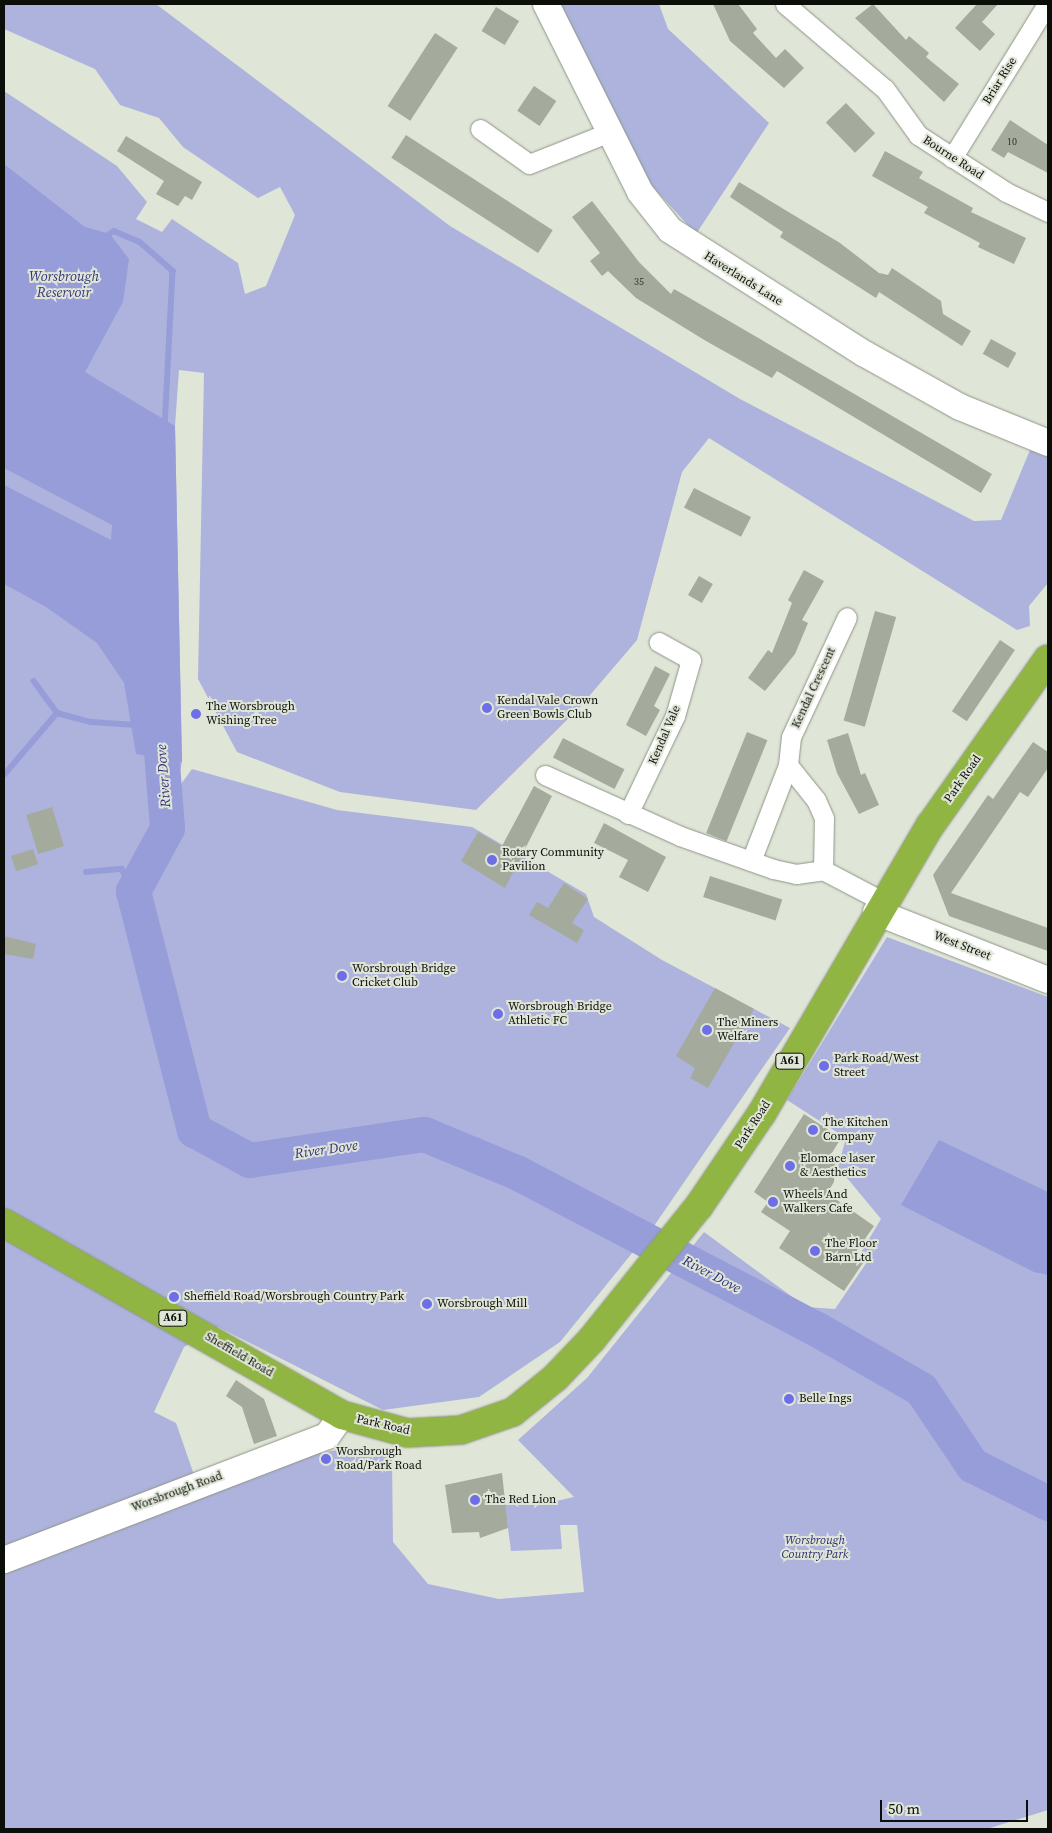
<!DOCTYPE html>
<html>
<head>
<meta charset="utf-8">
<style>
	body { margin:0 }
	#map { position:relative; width:1052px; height:1833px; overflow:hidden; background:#dfe5d7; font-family:"Source Serif 4",serif }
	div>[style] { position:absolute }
	.green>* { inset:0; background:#aeb3dd }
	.water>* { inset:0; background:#979dd8 }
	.stream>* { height:5.5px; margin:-2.75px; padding:0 2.75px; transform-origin:2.75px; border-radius:2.75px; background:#979dd8 }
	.river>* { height:35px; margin:-17.5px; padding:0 17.5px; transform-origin:17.5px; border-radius:17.5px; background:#979dd8 }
	.building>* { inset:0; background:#a4aa9c; transform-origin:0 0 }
	.roads { filter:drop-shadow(0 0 1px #8f9587) drop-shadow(0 0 1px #8f9587) }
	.street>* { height:19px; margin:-9.5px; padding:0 9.5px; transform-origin:9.5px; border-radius:9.5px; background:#fff }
	.secondary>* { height:26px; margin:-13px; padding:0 13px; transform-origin:13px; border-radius:13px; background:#fff }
	.highway>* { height:28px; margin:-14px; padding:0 14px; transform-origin:14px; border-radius:14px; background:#90b542 }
	.dots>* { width:14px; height:14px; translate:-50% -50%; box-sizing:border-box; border:2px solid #dfe5d7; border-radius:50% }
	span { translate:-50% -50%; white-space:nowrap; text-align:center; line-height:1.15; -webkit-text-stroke:4px #dfe5d7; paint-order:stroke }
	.number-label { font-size:10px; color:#32352e }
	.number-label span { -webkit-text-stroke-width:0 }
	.shield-label span { padding:1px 4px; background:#dfe5d7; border:1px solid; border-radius:4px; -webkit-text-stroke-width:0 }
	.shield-label { font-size:11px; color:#0c0e0a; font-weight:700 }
	.street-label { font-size:12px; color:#0c0e0a }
	.poi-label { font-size:12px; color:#0c0e0a }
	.left { translate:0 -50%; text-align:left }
	.park-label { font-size:12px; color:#2b296e; font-style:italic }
	.water-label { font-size:14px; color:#35347a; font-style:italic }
	.frame { position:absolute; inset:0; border:5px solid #0c0e0a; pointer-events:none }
	.scale { position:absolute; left:880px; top:1800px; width:148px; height:22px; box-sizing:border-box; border:2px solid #0c0e0a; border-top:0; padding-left:6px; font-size:15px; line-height:18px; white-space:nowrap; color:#0c0e0a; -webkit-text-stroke:4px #dfe5d7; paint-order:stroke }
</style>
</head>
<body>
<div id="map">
	<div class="green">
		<i style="clip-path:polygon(4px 4px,156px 4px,450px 226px,740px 399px,974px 521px,1001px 520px,1030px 450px,1048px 457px,1048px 583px,1029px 606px,1030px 626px,1017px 630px,709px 438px,682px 472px,637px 640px,579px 708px,476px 810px,340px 792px,237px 752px,198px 679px,204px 373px,179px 370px,175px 426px,182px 762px,176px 791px,192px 769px,337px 810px,472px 827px,586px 894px,594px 917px,662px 960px,790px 1028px,654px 1226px,560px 1342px,479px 1397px,383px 1410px,218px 1327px,184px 1347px,154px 1412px,176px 1423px,201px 1495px,311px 1454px,352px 1448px,392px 1458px,393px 1542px,428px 1584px,499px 1599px,584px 1592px,577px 1525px,560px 1525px,562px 1549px,511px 1551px,505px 1505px,539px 1505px,574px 1497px,518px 1440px,587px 1378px,704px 1232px,806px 1307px,835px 1309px,867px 1262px,859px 1256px,881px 1219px,838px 1167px,846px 1138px,787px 1100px,887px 937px,1048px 997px,1048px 1810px,987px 1829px,4px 1829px,4px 91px,117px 166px,147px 202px,136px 219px,162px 232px,172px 219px,238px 263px,245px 294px,266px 286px,295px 215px,280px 187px,258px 198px,183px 147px,159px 118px,120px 105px,95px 69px,4px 29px)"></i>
		<i style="clip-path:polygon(561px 4px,659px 4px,668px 29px,769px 123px,696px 234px,642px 175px)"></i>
	</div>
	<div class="water">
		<i style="clip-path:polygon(4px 164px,85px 227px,110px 234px,129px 259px,123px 302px,85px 372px,175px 426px,182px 762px,136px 754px,124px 683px,97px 643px,46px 607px,4px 584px,4px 485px,111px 540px,112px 525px,4px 468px)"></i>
		<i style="clip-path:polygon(939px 1140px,1048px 1192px,1048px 1275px,1034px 1272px,901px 1205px)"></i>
	</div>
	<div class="stream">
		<i style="left:103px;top:238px;width:13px;rotate:-32deg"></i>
		<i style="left:114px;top:231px;width:28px;rotate:23deg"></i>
		<i style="left:140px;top:242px;width:44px;rotate:41.3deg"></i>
		<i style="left:173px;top:271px;width:158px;rotate:92.9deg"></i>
		<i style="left:34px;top:681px;width:39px;rotate:54deg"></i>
		<i style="left:4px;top:775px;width:82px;rotate:-49.5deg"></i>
		<i style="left:57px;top:713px;width:35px;rotate:15deg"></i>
		<i style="left:91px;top:722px;width:45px;rotate:3.8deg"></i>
		<i style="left:86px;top:872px;width:36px;rotate:-5deg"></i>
		<i style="left:122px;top:869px;width:25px;rotate:63deg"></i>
	</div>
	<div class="river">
		<i style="left:158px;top:713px;width:115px;rotate:85.5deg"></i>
		<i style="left:167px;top:828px;width:72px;rotate:118.4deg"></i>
		<i style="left:133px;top:891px;width:247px;rotate:75.7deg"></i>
		<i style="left:194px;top:1130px;width:63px;rotate:28.6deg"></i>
		<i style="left:249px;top:1160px;width:177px;rotate:-8.5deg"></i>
		<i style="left:424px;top:1134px;width:102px;rotate:22.5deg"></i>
		<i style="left:518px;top:1173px;width:335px;rotate:27.6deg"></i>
		<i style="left:815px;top:1328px;width:122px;rotate:29.9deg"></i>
		<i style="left:921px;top:1389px;width:92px;rotate:56.1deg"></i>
		<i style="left:972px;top:1465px;width:85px;rotate:26.6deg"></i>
	</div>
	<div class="building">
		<i style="clip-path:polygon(713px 4px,738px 4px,757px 29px,753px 33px,776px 58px,785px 49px,804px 68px,784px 88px,730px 41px)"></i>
		<i style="clip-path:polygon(873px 4px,906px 40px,909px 36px,929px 53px,926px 57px,959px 84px,944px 102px,855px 18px)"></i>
		<i style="clip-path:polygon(977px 4px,998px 4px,982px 22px,995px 34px,980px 51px,955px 28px)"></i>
		<i style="left:496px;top:7px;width:27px;height:28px;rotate:31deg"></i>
		<i style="left:435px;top:33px;width:27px;height:87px;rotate:33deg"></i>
		<i style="left:534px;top:86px;width:27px;height:30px;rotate:34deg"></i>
		<i style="left:846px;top:103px;width:42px;height:28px;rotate:46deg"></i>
		<i style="clip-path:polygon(1010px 120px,1048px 145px,1048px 173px,1008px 152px,1004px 158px,991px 150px)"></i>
		<i style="left:406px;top:135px;width:175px;height:27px;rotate:33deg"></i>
		<i style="clip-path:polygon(126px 136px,202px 182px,192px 200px,185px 196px,178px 206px,156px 194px,164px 181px,117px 151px)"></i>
		<i style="clip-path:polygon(885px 151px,923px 172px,919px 178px,973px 208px,971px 212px,1026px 238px,1014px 264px,978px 247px,980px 243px,924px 213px,928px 207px,872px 176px)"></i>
		<i style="clip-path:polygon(739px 182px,840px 243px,879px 273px,888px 275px,892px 268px,941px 301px,943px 314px,971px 331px,962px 346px,879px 292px,876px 298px,780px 237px,783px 232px,730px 197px)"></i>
		<i style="clip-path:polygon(592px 201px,639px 262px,671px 294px,674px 289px,992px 474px,981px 493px,777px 371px,772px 378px,706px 341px,636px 298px,608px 271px,602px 276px,590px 261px,600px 253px,572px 217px)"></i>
		<i style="left:991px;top:339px;width:29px;height:17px;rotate:29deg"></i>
		<i style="left:694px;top:488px;width:64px;height:22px;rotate:27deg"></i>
		<i style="clip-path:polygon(804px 570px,824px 581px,802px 620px,808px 623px,795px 654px,765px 691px,748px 678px,768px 650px,772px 653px,792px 603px,788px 600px)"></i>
		<i style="left:699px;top:576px;width:16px;height:22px;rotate:30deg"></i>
		<i style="left:875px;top:611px;width:22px;height:114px;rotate:16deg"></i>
		<i style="left:1000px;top:640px;width:18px;height:86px;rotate:34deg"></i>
		<i style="clip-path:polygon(655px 666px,670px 674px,654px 706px,660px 710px,646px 736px,626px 725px)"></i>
		<i style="left:747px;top:732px;width:22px;height:109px;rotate:22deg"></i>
		<i style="clip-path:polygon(848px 733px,861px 775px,865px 773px,879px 805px,859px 814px,837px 773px,827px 740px)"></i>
		<i style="left:563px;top:738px;width:69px;height:22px;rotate:27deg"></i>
		<i style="clip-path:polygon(1033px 742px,1048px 752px,1048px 768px,1028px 797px,1020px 792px,951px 893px,1048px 928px,1048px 951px,949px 916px,933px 875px,988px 795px,993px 799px)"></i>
		<i style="clip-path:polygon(534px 786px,552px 796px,505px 888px,461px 861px,478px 832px,502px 846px)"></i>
		<i style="left:52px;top:807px;width:41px;height:27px;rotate:73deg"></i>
		<i style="clip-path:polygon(604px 823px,666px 857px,648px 892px,619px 877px,628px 860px,594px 843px)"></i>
		<i style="left:33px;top:849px;width:16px;height:23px;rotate:72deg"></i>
		<i style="left:710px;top:876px;width:76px;height:22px;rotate:18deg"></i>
		<i style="clip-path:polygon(564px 883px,588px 899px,572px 923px,584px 930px,577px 943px,529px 915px,537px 902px,548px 908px)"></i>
		<i style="clip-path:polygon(4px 936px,36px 944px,33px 959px,4px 954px)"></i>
		<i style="clip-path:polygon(715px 988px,754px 1009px,708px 1088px,690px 1078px,695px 1068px,676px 1056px)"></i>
		<i style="clip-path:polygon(804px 1114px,841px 1138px,829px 1158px,835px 1162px,834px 1182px,827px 1193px,874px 1226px,853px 1256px,863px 1263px,844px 1291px,779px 1248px,790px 1231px,761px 1212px,768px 1202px,754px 1192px)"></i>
		<i style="clip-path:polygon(236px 1380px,264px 1399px,277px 1436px,254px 1444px,242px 1407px,226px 1396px)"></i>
		<i style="clip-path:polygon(502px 1473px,508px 1528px,480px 1538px,479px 1532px,452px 1533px,445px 1485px)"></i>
	</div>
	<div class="roads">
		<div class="street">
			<i style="left:785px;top:4px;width:131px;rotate:40.4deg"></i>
			<i style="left:885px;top:89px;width:57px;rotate:54.3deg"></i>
			<i style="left:918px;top:135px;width:105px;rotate:32.9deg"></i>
			<i style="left:1006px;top:192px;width:47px;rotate:25.5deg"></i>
			<i style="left:480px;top:129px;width:60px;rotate:35.5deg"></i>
			<i style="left:529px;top:164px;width:87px;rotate:-21.6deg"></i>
			<i style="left:952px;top:158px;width:181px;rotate:-58.3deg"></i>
			<i style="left:545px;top:775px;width:148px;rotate:24.3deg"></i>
			<i style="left:680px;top:836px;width:99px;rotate:19.5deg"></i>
			<i style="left:773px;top:869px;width:24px;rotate:12deg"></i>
			<i style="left:796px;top:874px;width:27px;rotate:-8deg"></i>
			<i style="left:823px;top:870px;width:67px;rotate:27.7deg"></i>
			<i style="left:628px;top:814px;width:109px;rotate:-64.4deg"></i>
			<i style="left:675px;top:716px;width:58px;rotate:-74.1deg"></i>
			<i style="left:691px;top:660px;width:37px;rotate:-151deg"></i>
			<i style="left:751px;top:861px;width:103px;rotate:-68.9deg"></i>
			<i style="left:823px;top:870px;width:52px;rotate:-88.9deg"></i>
			<i style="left:824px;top:818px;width:20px;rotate:-114deg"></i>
			<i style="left:816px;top:800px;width:45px;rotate:-128.7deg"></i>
			<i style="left:788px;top:765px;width:28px;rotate:-84deg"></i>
			<i style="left:791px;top:737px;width:132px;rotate:-65deg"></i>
		</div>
		<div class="secondary">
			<i style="left:546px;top:4px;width:210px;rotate:63.4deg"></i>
			<i style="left:640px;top:192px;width:48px;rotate:51.7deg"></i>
			<i style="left:670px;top:230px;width:231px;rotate:32.5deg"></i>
			<i style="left:865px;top:354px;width:109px;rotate:29.2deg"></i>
			<i style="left:960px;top:407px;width:95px;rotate:22.2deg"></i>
			<i style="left:876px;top:912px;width:185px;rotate:21.6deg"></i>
			<i style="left:4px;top:1560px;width:346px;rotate:-21deg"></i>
			<i style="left:327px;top:1436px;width:26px;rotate:-54deg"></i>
		</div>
		<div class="highway">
			<i style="left:4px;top:1223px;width:389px;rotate:29.6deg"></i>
			<i style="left:342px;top:1415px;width:68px;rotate:15.3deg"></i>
			<i style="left:408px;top:1433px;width:53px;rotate:-3.2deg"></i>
			<i style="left:461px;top:1430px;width:55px;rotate:-19.1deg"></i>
			<i style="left:513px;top:1412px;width:55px;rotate:-39.1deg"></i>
			<i style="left:556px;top:1377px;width:52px;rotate:-46.5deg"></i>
			<i style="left:592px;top:1339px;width:171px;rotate:-51.2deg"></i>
			<i style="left:699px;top:1206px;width:112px;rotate:-55.9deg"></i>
			<i style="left:762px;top:1113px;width:333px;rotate:-59.7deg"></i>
			<i style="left:930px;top:826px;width:204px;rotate:-54.8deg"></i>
		</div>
	</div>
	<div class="dots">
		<i style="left:487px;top:708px;background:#6d6ee8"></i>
		<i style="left:196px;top:714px;background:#6d6ee8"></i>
		<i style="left:492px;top:860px;background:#6d6ee8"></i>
		<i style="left:342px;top:976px;background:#6d6ee8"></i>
		<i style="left:498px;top:1014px;background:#6d6ee8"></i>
		<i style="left:707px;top:1030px;background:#6d6ee8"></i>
		<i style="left:824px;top:1066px;background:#6d6ee8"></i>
		<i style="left:813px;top:1130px;background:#6d6ee8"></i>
		<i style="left:790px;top:1166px;background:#6d6ee8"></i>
		<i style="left:773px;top:1202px;background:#6d6ee8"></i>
		<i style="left:815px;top:1251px;background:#6d6ee8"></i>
		<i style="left:174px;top:1297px;background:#6d6ee8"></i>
		<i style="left:427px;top:1304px;background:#6d6ee8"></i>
		<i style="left:789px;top:1399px;background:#6d6ee8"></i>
		<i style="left:326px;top:1459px;background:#6d6ee8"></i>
		<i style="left:475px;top:1500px;background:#6d6ee8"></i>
	</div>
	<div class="number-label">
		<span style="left:1012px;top:142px">10</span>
		<span style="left:639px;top:282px">35</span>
	</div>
	<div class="shield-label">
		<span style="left:790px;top:1061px">A61</span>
		<span style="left:173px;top:1318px">A61</span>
	</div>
	<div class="street-label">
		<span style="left:1000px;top:81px;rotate:-58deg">Briar Rise</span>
		<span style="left:953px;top:158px;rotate:33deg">Bourne Road</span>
		<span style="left:743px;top:279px;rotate:32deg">Haverlands Lane</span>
		<span style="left:814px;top:688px;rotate:-65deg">Kendal Crescent</span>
		<span style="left:665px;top:735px;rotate:-67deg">Kendal Vale</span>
		<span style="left:963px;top:779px;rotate:-55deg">Park Road</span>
		<span style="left:962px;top:946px;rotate:21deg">West Street</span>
		<span style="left:753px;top:1125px;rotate:-57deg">Park Road</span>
		<span style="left:239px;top:1355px;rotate:30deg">Sheffield Road</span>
		<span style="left:383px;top:1425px;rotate:13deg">Park Road</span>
		<span style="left:177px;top:1492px;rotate:-20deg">Worsbrough Road</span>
	</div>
	<div class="poi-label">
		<span class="left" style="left:497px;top:708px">Kendal Vale Crown<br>Green Bowls Club</span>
		<span class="left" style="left:206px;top:714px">The Worsbrough<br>Wishing Tree</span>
		<span class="left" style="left:502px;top:860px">Rotary Community<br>Pavilion</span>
		<span class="left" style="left:352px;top:976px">Worsbrough Bridge<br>Cricket Club</span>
		<span class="left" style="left:508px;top:1014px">Worsbrough Bridge<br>Athletic FC</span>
		<span class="left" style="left:717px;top:1030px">The Miners<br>Welfare</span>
		<span class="left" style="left:834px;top:1066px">Park Road/West<br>Street</span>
		<span class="left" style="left:823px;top:1130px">The Kitchen<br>Company</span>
		<span class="left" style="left:800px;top:1166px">Elomace laser<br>&amp; Aesthetics</span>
		<span class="left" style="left:783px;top:1202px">Wheels And<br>Walkers Cafe</span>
		<span class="left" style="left:825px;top:1251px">The Floor<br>Barn Ltd</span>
		<span class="left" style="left:184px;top:1297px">Sheffield Road/Worsbrough Country Park</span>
		<span class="left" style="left:437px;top:1304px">Worsbrough Mill</span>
		<span class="left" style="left:799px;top:1399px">Belle Ings</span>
		<span class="left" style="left:336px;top:1459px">Worsbrough<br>Road/Park Road</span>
		<span class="left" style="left:485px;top:1500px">The Red Lion</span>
	</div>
	<div class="park-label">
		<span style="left:815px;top:1548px">Worsbrough<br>Country Park</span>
	</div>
	<div class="water-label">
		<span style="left:64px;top:284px">Worsbrough<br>Reservoir</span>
		<span style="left:163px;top:776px;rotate:-94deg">River Dove</span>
		<span style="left:326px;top:1149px;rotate:-8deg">River Dove</span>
		<span style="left:712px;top:1274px;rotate:28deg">River Dove</span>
	</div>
	<div class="frame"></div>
	<div class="scale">50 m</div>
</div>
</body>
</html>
